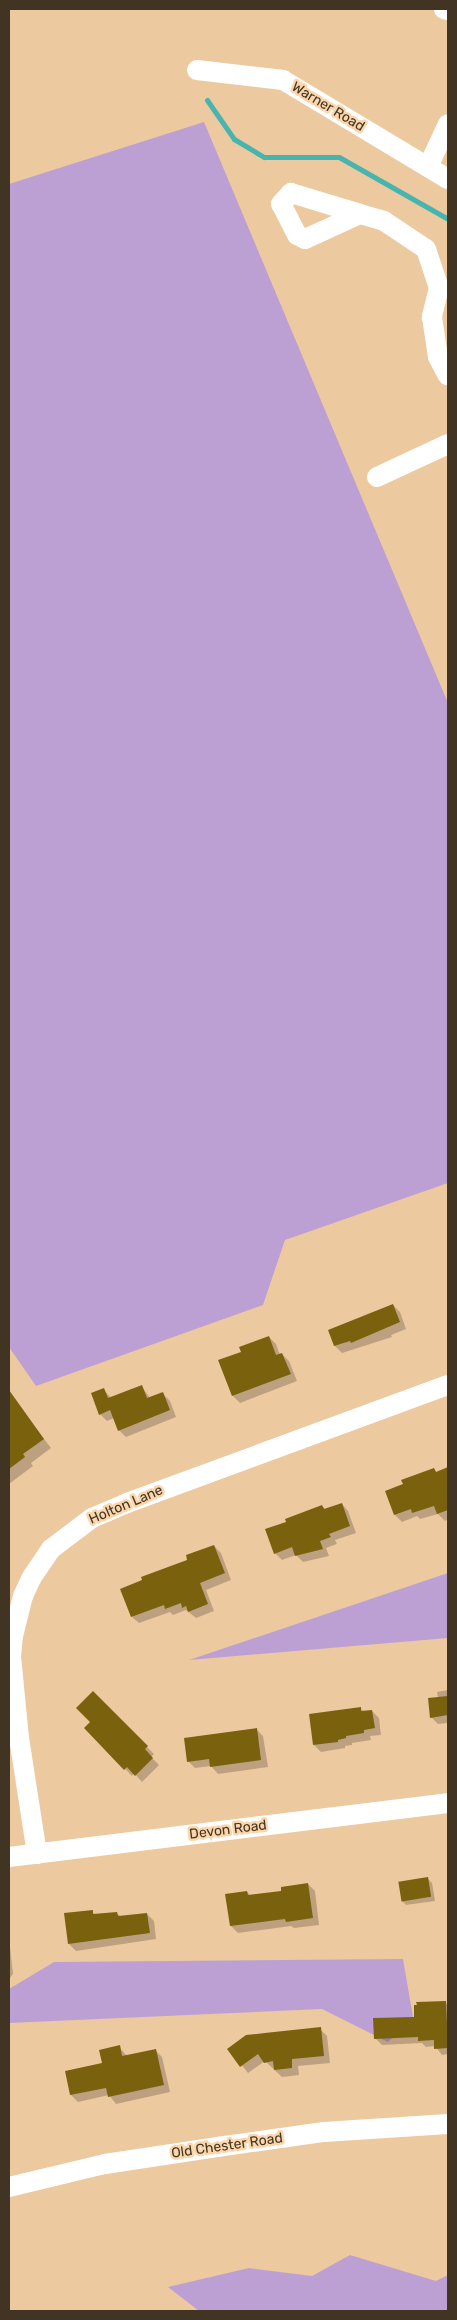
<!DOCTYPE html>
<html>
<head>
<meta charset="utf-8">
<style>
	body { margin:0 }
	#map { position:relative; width:457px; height:2320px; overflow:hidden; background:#edc99f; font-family:Rubik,sans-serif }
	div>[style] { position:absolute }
	.green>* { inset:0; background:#bda0d3 }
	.shadow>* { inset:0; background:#0003 }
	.stream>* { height:5px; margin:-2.5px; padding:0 2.5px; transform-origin:2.5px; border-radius:2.5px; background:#48b4af }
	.building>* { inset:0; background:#7a610e; transform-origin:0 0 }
	.street>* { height:20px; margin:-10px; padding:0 10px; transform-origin:10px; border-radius:10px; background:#fff }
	span { translate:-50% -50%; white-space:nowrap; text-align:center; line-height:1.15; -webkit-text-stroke:5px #fbd6ab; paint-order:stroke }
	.street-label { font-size:14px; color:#423423 }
	.frame { position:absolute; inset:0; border:10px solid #423423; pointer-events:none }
</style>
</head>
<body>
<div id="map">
	<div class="green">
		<i style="clip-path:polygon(204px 122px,448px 703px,448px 1183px,285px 1240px,263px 1305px,36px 1386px,9px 1347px,9px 184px)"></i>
		<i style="clip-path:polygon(448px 1573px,448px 1638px,189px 1660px)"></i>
		<i style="clip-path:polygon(403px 1959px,413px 2017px,388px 2042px,322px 2009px,9px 2023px,9px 1989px,54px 1962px)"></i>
		<i style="clip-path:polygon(350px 2255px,436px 2281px,448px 2275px,448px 2311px,199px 2311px,168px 2287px,249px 2268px,312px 2276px)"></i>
	</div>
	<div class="shadow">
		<i style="clip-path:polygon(393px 1305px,400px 1312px,406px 1329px,391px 1335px,392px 1337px,342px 1353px,335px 1346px,330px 1331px)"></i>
		<i style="clip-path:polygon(269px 1337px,276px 1344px,280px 1355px,282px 1354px,289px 1361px,297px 1381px,240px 1403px,233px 1396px,243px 1353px)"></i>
		<i style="clip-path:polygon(142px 1387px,150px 1398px,163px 1394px,170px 1401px,176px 1417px,126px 1437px,119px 1430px,114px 1418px,107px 1421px,100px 1414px,104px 1390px,111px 1398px)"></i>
		<i style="clip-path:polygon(9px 1393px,51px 1448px,31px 1463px,33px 1466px,9px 1484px)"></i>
		<i style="clip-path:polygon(448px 1469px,448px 1519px,445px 1521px,438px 1514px,420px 1519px,417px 1516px,402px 1522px,395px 1515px,387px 1492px,434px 1470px,437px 1473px)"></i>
		<i style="clip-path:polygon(342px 1504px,348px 1511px,356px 1533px,335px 1540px,337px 1544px,326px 1548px,329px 1556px,303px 1562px,296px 1555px,282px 1560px,275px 1553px,288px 1522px,322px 1506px,326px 1510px)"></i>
		<i style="clip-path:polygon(214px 1546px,221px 1553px,231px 1580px,206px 1590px,214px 1611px,196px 1618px,186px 1610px,173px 1615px,170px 1612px,139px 1623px,132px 1617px,189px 1561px)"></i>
		<i style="clip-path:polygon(448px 1690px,448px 1723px,438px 1724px,431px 1717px,438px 1698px,437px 1692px)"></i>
		<i style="clip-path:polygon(93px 1693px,154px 1754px,151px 1757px,159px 1765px,142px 1782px,134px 1773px,132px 1776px,86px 1728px,92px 1722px)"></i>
		<i style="clip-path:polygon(360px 1708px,364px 1712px,372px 1711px,379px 1718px,381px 1735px,370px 1736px,371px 1740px,352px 1743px,352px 1745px,345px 1746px,345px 1748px,321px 1752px,314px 1745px)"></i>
		<i style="clip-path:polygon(256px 1729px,263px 1736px,268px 1767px,218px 1774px,211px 1766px,195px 1768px,188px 1761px)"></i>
		<i style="clip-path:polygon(427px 1878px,432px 1883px,435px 1901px,406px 1905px,401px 1900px)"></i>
		<i style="clip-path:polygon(308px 1884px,315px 1891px,319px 1925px,294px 1928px,291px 1926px,238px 1933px,231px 1926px,227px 1895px,247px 1892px,251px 1896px,283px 1892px)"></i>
		<i style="clip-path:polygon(92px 1912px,96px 1915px,117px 1913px,121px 1917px,147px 1914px,154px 1921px,156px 1939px,76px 1951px,69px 1944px)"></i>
		<i style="clip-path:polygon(9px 1938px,13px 1974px,9px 1979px)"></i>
		<i style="clip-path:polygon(445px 2002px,448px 2005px,448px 2054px,442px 2055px,435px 2046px,426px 2047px,422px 2043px,382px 2045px,375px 2038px)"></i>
		<i style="clip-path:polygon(320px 2029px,327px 2036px,330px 2063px,298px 2066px,299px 2075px,282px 2077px,265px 2061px,248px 2073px,229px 2049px)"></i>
		<i style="clip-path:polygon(119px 2047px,127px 2056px,155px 2050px,162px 2057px,170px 2092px,116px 2104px,109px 2095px,78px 2102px,71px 2095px,66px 2072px,104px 2064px)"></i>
	</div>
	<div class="stream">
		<i style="left:207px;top:100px;width:47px;rotate:55.3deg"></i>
		<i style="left:234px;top:139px;width:35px;rotate:31deg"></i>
		<i style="left:264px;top:157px;width:75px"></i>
		<i style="left:339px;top:157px;width:125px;rotate:29.6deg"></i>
	</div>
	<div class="building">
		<i style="clip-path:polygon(393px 1304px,400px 1322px,351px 1343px,350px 1341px,334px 1346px,328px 1330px)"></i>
		<i style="clip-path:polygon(269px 1336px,276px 1355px,282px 1353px,291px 1374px,232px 1396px,218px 1360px,241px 1352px,239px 1347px)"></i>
		<i style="clip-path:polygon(142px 1385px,147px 1398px,163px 1392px,170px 1410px,118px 1431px,110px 1410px,99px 1415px,91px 1393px,104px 1388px,108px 1398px)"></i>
		<i style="clip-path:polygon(9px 1390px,44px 1439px,23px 1454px,25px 1457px,9px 1469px)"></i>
		<i style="clip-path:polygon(448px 1467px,448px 1510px,437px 1514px,434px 1506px,412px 1513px,411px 1509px,394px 1515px,385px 1491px,403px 1484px,401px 1480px,434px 1468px,436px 1472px)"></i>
		<i style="clip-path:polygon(342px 1503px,350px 1526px,329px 1534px,331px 1537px,320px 1541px,323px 1549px,295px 1556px,292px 1547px,274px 1554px,265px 1529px,286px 1522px,285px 1519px,322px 1505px,324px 1509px)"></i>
		<i style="clip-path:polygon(214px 1545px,225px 1573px,200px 1583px,208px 1604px,188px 1612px,186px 1606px,182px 1608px,181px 1603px,165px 1609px,164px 1605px,131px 1617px,120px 1589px,142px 1580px,141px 1577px,187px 1560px,186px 1555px)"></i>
		<i style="clip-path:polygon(93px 1691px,148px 1746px,145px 1749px,153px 1758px,135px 1776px,127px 1767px,124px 1770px,84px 1728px,90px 1722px,76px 1708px)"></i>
		<i style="clip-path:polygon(448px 1696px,448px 1715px,430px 1718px,428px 1698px)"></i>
		<i style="clip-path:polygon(361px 1707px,361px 1711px,372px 1710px,375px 1728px,364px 1730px,364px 1733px,346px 1736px,346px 1738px,338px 1740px,338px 1742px,313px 1745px,309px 1714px)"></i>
		<i style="clip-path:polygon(257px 1728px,261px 1760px,210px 1767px,209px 1759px,187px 1762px,184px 1738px)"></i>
		<i style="left:428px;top:1877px;width:20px;height:30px;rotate:81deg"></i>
		<i style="clip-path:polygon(308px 1883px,313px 1918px,286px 1922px,285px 1919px,230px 1926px,225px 1894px,247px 1891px,248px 1895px,281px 1891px,281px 1887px)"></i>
		<i style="clip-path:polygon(93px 1910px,93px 1914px,117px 1912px,118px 1916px,147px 1913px,150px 1933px,68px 1944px,64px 1913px)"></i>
		<i style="clip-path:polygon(446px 2001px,448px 2048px,434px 2049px,434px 2040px,418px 2041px,418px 2037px,374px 2039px,373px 2018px,414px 2017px,414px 2005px,417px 2005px,416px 2002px)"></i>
		<i style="clip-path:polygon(321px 2027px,324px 2056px,292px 2059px,292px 2068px,274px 2070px,273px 2061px,264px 2063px,258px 2054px,240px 2067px,227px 2049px,246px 2035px)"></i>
		<i style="clip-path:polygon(120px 2045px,122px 2056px,156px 2049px,164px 2085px,108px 2097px,106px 2088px,70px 2095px,65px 2071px,102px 2063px,99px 2050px)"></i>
	</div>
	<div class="street">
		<i style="left:444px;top:9px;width:4px;rotate:14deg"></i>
		<i style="left:197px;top:70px;width:87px;rotate:6.6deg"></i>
		<i style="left:283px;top:80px;width:192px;rotate:31deg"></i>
		<i style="left:428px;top:167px;width:47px;rotate:-65.1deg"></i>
		<i style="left:360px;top:214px;width:60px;rotate:155.6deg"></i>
		<i style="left:305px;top:239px;width:9px;rotate:-153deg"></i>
		<i style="left:297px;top:235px;width:35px;rotate:-117deg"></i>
		<i style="left:281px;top:204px;width:15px;rotate:-48deg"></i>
		<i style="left:291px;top:193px;width:72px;rotate:16.9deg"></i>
		<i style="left:360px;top:214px;width:25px;rotate:16deg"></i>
		<i style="left:384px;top:221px;width:50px;rotate:33.7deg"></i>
		<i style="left:426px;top:249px;width:41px;rotate:71.6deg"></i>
		<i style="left:439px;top:288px;width:30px;rotate:104deg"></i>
		<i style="left:432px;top:317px;width:40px;rotate:81.5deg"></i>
		<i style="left:438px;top:357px;width:21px;rotate:62deg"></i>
		<i style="left:377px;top:477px;width:78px;rotate:-24.9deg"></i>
		<i style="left:37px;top:1854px;width:117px;rotate:-98.8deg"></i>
		<i style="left:19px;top:1738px;width:81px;rotate:-95.6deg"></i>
		<i style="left:11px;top:1657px;width:21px;rotate:-85deg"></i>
		<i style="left:13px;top:1636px;width:41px;rotate:-76deg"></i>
		<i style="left:23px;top:1596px;width:21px;rotate:-65deg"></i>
		<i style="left:32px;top:1577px;width:34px;rotate:-56deg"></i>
		<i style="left:51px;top:1549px;width:51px;rotate:-37.1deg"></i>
		<i style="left:92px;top:1518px;width:38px;rotate:-23deg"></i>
		<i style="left:127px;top:1503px;width:342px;rotate:-20.2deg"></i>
		<i style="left:9px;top:1857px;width:442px;rotate:-7deg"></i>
		<i style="left:9px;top:2187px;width:99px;rotate:-13.5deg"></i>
		<i style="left:105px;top:2164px;width:113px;rotate:-8.6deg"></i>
		<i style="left:217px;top:2147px;width:108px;rotate:-8deg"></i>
		<i style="left:324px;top:2132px;width:124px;rotate:-3.7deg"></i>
	</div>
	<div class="street-label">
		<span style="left:328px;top:107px;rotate:31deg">Warner Road</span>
		<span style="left:126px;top:1505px;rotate:-23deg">Holton Lane</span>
		<span style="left:228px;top:1830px;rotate:-7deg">Devon Road</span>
		<span style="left:227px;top:2146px;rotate:-8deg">Old Chester Road</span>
	</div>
	<div class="frame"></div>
</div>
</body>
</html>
